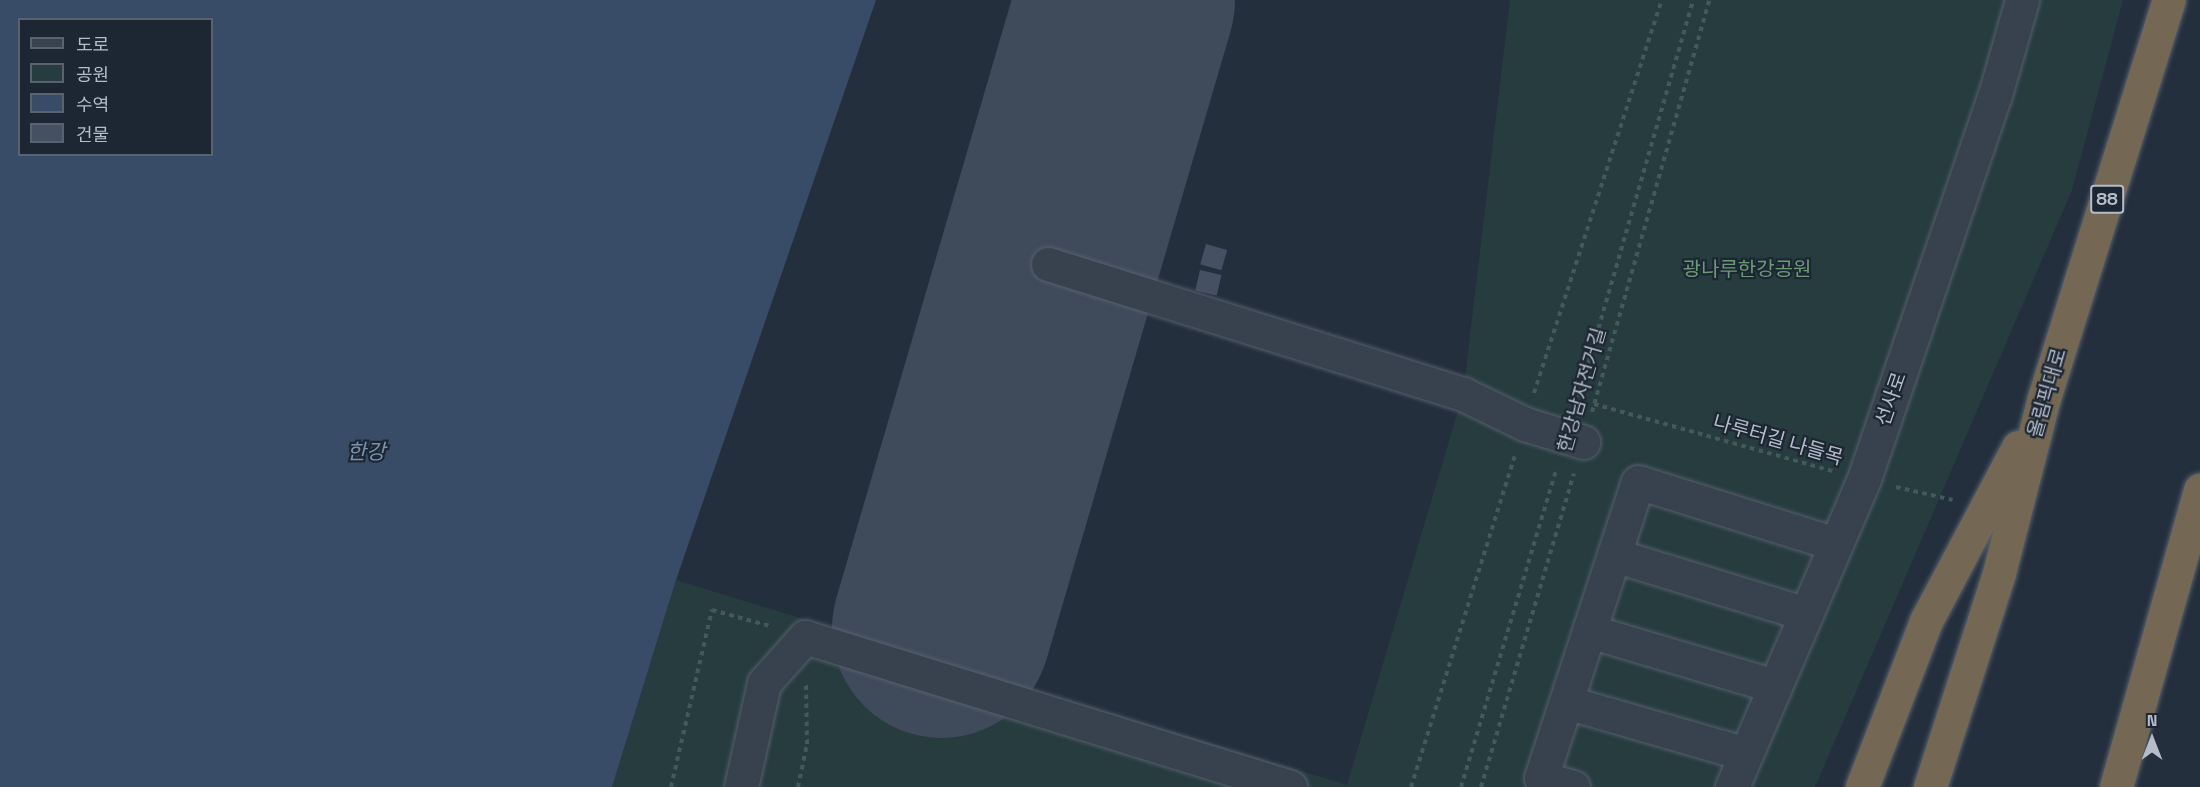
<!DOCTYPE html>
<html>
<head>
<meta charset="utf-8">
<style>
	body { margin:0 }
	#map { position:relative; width:2200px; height:787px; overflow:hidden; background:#242f3e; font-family:"Space Grotesk","Noto Sans KR",sans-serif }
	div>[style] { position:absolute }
	.green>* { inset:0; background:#263c3f }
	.water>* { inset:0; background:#394c67 }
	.runway>* { height:219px; margin:-109.5px; padding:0 109.5px; transform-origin:109.5px; border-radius:109.5px; background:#3f4a5a }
	.building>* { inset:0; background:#455162; transform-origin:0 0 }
	.path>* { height:4px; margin-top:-2px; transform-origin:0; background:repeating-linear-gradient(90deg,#44595c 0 4.5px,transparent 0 9px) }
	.roads { filter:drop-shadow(0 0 2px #565f6c) drop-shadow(0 0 2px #565f6c) }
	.minor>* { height:33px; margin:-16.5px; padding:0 16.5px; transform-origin:16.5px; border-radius:16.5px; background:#38414e }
	.highway>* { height:33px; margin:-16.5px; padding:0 16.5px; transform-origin:16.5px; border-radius:16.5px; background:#746855 }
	span { translate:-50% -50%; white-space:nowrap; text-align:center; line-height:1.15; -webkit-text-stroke:4.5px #1d2633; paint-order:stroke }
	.shield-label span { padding:2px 4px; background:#1d2633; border:2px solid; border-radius:4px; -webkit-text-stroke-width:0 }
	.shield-label { font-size:18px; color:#b4bcc9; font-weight:700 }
	.park-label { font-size:20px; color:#6b9a76 }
	.street-label { font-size:20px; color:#b4bcc9 }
	.water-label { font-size:21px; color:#7c92b1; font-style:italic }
	.legend { position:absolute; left:18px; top:18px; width:195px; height:138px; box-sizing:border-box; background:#1d2633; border:2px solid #59626f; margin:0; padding:8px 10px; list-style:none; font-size:18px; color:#b4bcc9 }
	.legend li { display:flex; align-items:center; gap:12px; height:30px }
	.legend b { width:30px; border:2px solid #59626f }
	.north { position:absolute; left:2122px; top:709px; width:60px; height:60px; -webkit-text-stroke:4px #1d2633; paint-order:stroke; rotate:0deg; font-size:16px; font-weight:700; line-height:24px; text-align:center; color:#b4bcc9 }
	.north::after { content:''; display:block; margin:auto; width:21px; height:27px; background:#b4bcc9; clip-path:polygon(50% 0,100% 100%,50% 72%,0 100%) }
</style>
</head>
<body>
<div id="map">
	<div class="green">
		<i style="clip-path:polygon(1510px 0,2123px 0,2072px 190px,1815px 787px,612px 787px,676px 580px,1347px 785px,1463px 394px)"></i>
	</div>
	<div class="water">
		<i style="clip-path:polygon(evenodd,0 0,876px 0,676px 580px,612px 787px,0 787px,0 0,20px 20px,212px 20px,212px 154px,20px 154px,20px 20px)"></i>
	</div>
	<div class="runway">
		<i style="left:941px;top:628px;width:654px;rotate:-73.67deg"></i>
	</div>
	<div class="building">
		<i style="left:1206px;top:244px;width:22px;height:21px;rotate:16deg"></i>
		<i style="left:1200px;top:270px;width:22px;height:21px;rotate:13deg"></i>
	</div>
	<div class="path">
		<i style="left:1534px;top:393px;width:413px;rotate:-72deg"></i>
		<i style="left:1594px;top:404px;width:248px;rotate:15.7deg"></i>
		<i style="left:1576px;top:406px;width:423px;rotate:-73.9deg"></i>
		<i style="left:1592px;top:412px;width:428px;rotate:-74.1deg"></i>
		<i style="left:1896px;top:487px;width:58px;rotate:12.8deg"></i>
		<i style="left:671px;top:787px;width:182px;rotate:-77deg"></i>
		<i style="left:712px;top:610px;width:60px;rotate:15.4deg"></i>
		<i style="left:798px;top:787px;width:44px;rotate:-78.2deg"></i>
		<i style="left:807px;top:744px;width:59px;rotate:-91deg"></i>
		<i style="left:1411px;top:787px;width:348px;rotate:-72.6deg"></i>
		<i style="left:1461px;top:787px;width:333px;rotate:-73.3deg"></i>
		<i style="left:1481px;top:787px;width:327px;rotate:-73.5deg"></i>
	</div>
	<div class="roads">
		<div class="minor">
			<i style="left:1048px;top:264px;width:435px;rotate:17.4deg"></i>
			<i style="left:1463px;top:394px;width:69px;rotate:25.8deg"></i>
			<i style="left:1525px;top:424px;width:61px;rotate:17.2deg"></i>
			<i style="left:1614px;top:555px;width:201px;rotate:17.1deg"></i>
			<i style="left:1589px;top:631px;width:194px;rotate:16.5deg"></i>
			<i style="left:1566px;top:702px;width:187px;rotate:16.1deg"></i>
			<i style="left:741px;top:787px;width:107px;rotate:-77.5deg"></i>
			<i style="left:764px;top:683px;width:62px;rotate:-48.3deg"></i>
			<i style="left:805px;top:637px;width:508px;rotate:17.19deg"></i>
			<i style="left:1573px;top:787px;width:33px;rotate:-164deg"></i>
			<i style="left:1541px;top:778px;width:311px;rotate:-71.9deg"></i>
			<i style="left:1638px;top:482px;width:207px;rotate:17.4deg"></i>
			<i style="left:1732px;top:787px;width:335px;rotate:-66.8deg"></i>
			<i style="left:1864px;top:479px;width:406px;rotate:-71.2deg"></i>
			<i style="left:1995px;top:95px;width:99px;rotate:-74.1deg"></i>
		</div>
		<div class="highway">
			<i style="left:1862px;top:787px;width:178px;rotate:-68.9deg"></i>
			<i style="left:1926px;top:621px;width:197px;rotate:-62.1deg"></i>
			<i style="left:1930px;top:787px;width:225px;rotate:-72.1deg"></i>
			<i style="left:1999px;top:573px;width:181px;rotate:-75.6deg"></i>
			<i style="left:2044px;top:398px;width:417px;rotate:-72.6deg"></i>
			<i style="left:2116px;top:787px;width:309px;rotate:-74.2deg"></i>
		</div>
	</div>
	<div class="shield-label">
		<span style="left:2107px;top:199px">88</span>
	</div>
	<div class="park-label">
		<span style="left:1747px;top:269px">광나루한강공원</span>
	</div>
	<div class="street-label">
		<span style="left:1582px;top:390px;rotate:-74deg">한강남자전거길</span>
		<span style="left:2047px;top:393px;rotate:-74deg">올림픽대로</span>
		<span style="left:1891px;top:399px;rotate:-71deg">선사로</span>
		<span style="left:1778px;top:440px;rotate:16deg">나루터길 나들목</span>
	</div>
	<div class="water-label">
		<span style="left:366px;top:452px">한강</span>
	</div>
	<ul class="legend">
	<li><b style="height:8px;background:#38414e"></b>도로</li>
	<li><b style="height:16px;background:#263c3f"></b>공원</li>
	<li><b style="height:16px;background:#394c67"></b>수역</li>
	<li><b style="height:16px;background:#455162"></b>건물</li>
	</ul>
	<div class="north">N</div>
</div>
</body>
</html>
